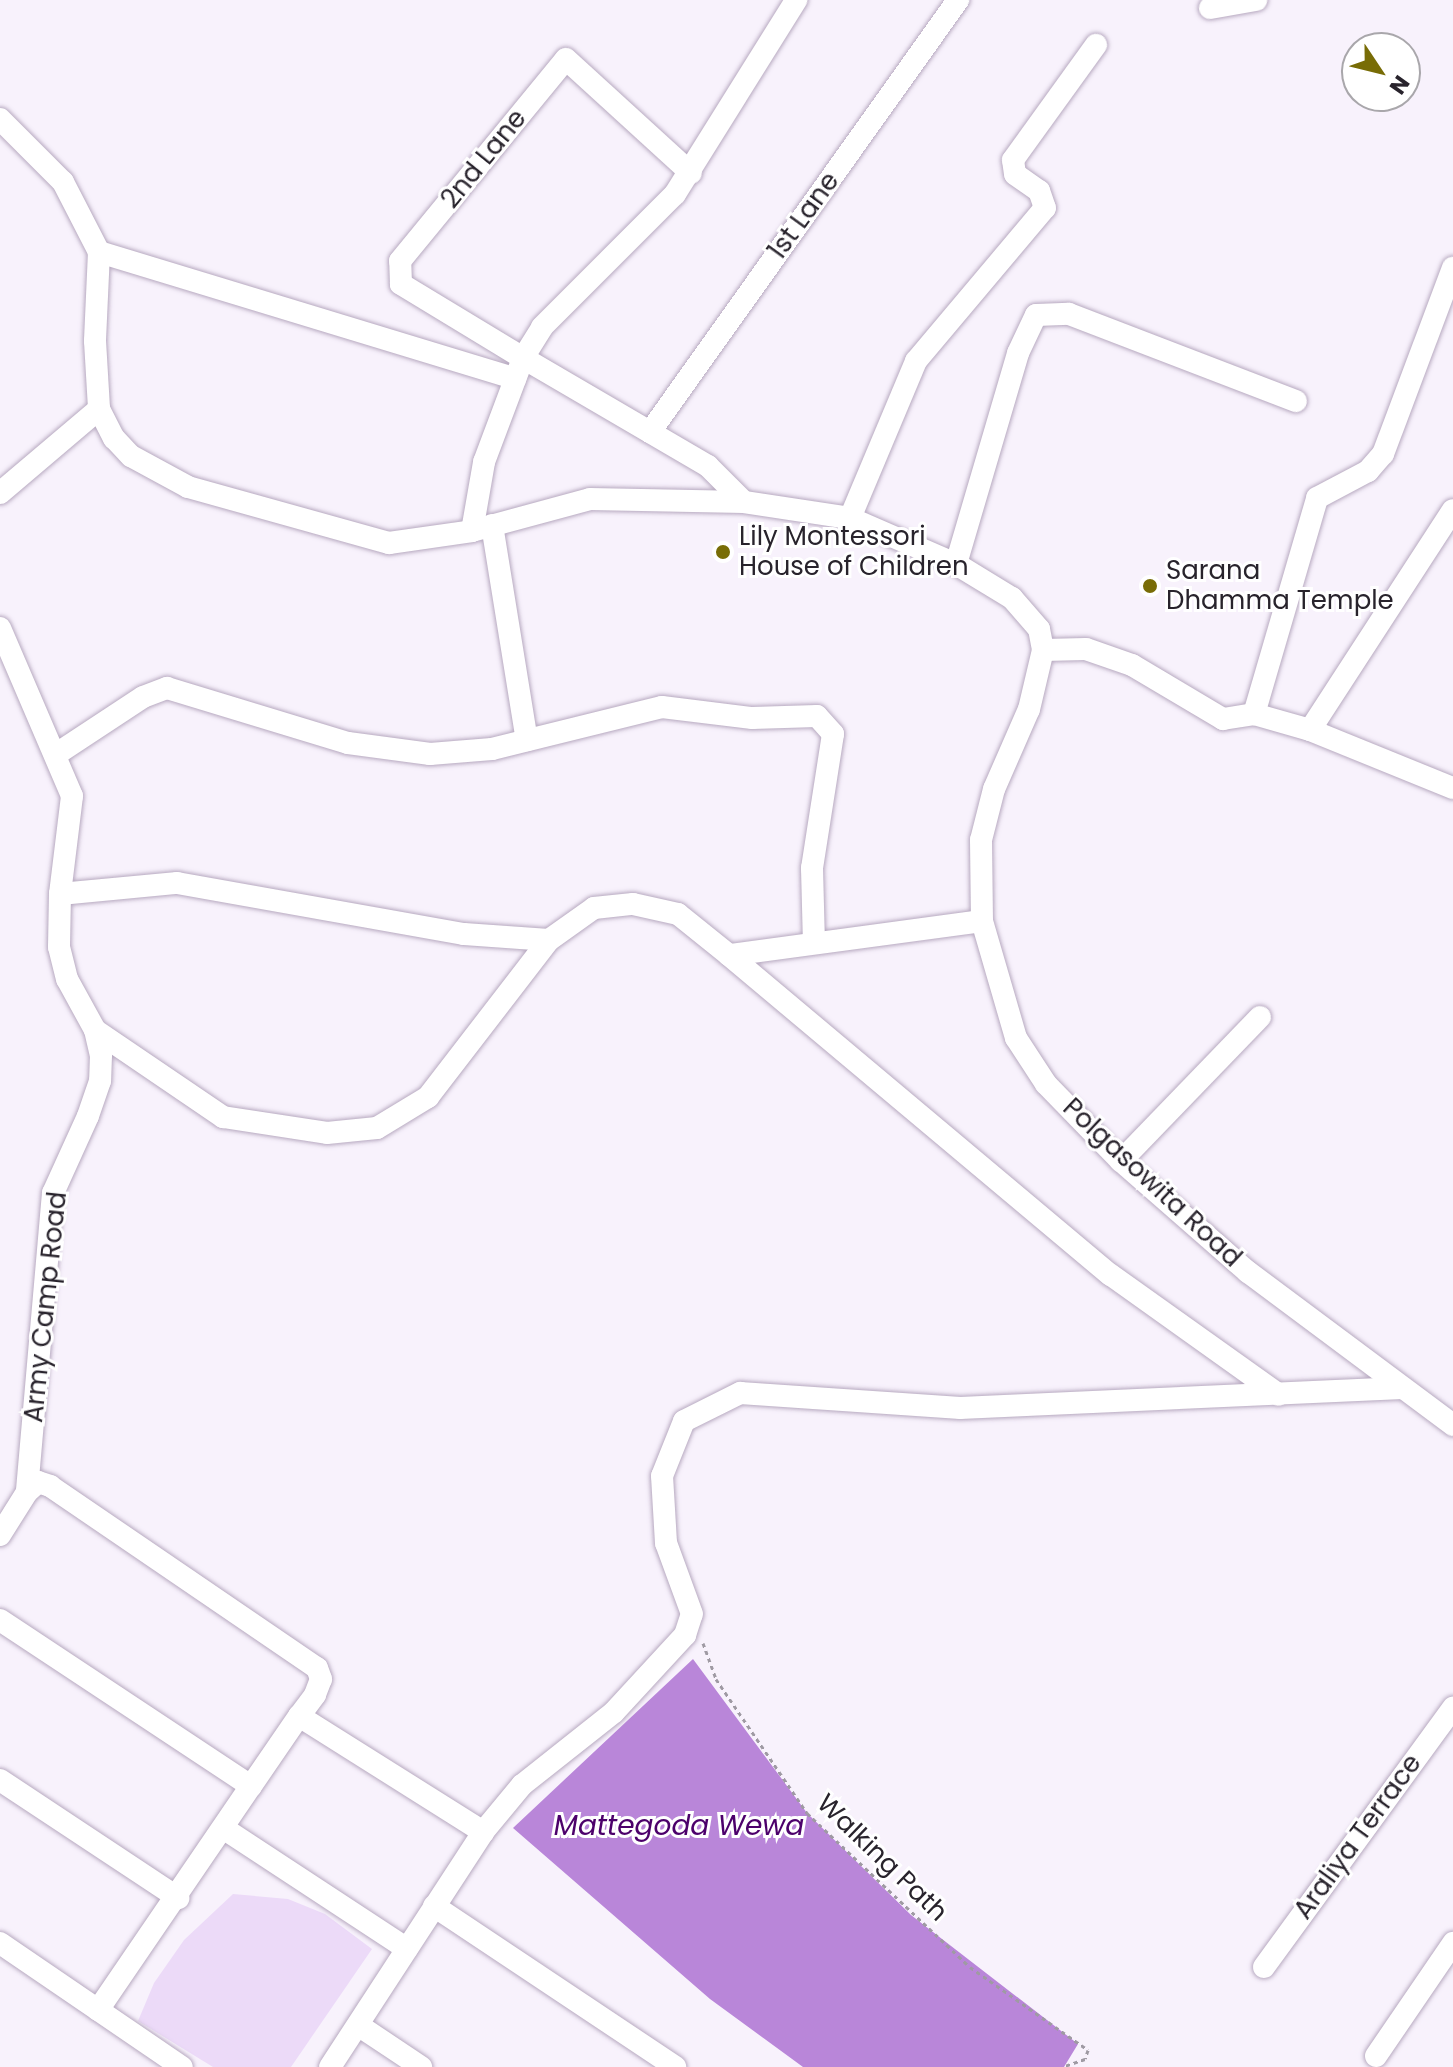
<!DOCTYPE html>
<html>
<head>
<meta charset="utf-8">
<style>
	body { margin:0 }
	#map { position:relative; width:1453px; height:2067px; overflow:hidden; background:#f8f2fc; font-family:Poppins,sans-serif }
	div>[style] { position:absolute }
	.green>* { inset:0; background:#ecdaf8 }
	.water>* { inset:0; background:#b986d9 }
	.path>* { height:3px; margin-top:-1.5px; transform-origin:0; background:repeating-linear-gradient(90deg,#9f9aa3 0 4px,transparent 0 8px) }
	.roads { filter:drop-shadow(0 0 2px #b7a9c0) drop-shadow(0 0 2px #b7a9c0) }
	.minor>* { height:22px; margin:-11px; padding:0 11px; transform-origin:11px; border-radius:11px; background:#fff }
	.dots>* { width:22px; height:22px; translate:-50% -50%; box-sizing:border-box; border:4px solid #fff; border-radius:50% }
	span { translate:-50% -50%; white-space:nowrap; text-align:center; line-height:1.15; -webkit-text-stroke:6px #fff; paint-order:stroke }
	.street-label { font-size:26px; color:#28232c }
	.poi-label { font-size:26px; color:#28232c }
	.left { translate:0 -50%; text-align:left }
	.water-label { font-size:28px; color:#4c016b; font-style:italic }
	.north { position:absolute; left:1341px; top:32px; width:80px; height:80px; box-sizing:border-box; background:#fff; border:2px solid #a9a7ab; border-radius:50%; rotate:125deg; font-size:22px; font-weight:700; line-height:32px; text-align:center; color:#28232c }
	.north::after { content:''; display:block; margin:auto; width:28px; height:36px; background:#786c06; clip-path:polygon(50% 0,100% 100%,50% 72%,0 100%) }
</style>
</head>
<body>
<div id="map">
	<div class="green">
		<i style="clip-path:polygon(233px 1894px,288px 1899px,325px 1914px,372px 1949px,291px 2067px,213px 2067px,138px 2021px,154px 1983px,184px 1940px)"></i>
	</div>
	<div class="water">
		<i style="clip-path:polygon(693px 1659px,807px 1813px,911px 1915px,1078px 2044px,1064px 2067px,803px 2067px,710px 1999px,513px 1828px)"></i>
	</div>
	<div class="path">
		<i style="left:703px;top:1643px;width:38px;rotate:70deg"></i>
		<i style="left:716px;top:1679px;width:162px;rotate:55.8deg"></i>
		<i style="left:807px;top:1813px;width:224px;rotate:43.4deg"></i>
		<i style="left:970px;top:1967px;width:144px;rotate:35.1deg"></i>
		<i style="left:1088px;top:2050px;width:9px;rotate:108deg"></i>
		<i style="left:1085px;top:2059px;width:24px;rotate:161deg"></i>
	</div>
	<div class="roads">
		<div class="minor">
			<i style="left:1210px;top:8px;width:47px;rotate:-9.9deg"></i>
			<i style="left:0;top:119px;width:89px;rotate:45deg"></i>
			<i style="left:63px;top:182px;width:79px;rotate:62.8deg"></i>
			<i style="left:99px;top:252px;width:89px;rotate:92.6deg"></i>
			<i style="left:95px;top:341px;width:68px;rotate:86.6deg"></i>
			<i style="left:99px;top:409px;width:33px;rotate:63deg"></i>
			<i style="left:114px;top:438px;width:25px;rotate:47deg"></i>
			<i style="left:131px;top:456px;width:65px;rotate:28.5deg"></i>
			<i style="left:188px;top:487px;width:209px;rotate:15.6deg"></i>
			<i style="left:389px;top:543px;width:84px;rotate:-8.2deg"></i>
			<i style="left:472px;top:531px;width:122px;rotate:-15.2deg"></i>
			<i style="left:590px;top:499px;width:154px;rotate:1.1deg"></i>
			<i style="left:744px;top:502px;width:107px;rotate:8.6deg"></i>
			<i style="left:850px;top:518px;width:116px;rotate:23.5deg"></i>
			<i style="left:956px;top:564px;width:66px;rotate:31.3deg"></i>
			<i style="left:1012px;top:598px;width:41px;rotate:48.9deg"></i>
			<i style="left:1039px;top:629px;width:21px;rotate:79deg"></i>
			<i style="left:1043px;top:650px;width:61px;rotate:103.3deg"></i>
			<i style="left:1029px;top:709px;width:87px;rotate:113.6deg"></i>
			<i style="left:994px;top:789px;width:53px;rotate:104.3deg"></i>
			<i style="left:981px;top:840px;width:81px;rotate:89.3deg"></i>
			<i style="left:982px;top:921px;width:122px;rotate:73.8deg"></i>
			<i style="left:1016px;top:1038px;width:55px;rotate:56.9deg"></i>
			<i style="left:1046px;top:1084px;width:107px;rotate:45.8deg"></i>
			<i style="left:1121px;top:1161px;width:169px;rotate:41.2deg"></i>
			<i style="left:1248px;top:1272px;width:256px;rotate:36.7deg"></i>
			<i style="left:99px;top:252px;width:435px;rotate:16.9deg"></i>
			<i style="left:650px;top:432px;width:531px;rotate:-54.51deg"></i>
			<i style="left:0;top:493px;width:130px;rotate:-40.3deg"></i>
			<i style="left:744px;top:502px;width:51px;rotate:-135deg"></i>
			<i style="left:708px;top:466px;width:214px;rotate:-149.7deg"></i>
			<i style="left:523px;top:358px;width:36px;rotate:-58deg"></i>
			<i style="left:542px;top:327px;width:188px;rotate:-45deg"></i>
			<i style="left:675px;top:194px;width:229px;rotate:-58deg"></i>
			<i style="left:850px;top:518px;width:170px;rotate:-67.2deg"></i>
			<i style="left:916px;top:361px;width:200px;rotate:-49.9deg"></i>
			<i style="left:1045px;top:208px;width:18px;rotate:-109deg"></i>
			<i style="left:1039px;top:191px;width:29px;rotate:-145deg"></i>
			<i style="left:1015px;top:174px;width:14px;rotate:-98deg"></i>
			<i style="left:1013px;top:160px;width:142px;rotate:-54.2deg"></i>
			<i style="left:492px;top:525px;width:218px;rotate:80.8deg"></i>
			<i style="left:472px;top:531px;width:70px;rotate:-80.1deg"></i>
			<i style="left:484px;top:462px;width:111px;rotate:-69.4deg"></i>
			<i style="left:523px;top:358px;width:143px;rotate:-148.8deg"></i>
			<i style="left:401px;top:284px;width:23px;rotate:-92deg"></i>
			<i style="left:400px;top:261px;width:261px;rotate:-50.6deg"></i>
			<i style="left:566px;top:59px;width:169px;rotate:42.4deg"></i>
			<i style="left:956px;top:564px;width:220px;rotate:-73.6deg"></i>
			<i style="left:1018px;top:353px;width:42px;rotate:-64.7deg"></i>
			<i style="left:1036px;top:315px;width:33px;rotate:-2deg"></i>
			<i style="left:1069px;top:314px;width:243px;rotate:21deg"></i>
			<i style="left:0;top:628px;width:183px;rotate:66.8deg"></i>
			<i style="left:72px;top:796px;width:99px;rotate:97deg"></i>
			<i style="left:60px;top:894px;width:53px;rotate:91.1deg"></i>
			<i style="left:59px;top:947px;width:33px;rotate:76deg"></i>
			<i style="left:67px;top:979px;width:58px;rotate:61.2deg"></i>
			<i style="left:95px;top:1030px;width:26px;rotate:77deg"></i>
			<i style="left:101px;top:1055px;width:26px;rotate:92deg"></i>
			<i style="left:100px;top:1081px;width:37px;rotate:109deg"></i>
			<i style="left:88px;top:1116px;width:85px;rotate:114.4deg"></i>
			<i style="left:53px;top:1193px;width:300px;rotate:95deg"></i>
			<i style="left:1043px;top:650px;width:43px;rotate:-1.3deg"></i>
			<i style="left:1086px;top:649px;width:49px;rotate:19.2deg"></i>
			<i style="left:1132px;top:665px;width:106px;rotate:30.7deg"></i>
			<i style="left:1223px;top:719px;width:31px;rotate:-9deg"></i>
			<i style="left:1254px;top:714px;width:58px;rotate:15.9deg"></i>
			<i style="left:1310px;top:730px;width:154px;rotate:22.1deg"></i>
			<i style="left:1254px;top:714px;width:225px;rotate:-73.7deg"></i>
			<i style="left:1317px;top:498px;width:58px;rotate:-27.9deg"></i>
			<i style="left:1368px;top:471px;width:23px;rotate:-49deg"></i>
			<i style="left:1383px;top:454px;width:199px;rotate:-69.4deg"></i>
			<i style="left:1310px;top:730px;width:262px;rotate:-57deg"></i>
			<i style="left:55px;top:755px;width:105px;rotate:-33.4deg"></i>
			<i style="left:143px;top:697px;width:26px;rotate:-21deg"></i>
			<i style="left:167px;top:688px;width:189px;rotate:16.9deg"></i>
			<i style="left:348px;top:743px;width:83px;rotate:7.6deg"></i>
			<i style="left:430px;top:754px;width:62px;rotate:-4.6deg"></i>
			<i style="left:492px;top:749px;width:175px;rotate:-13.9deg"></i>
			<i style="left:662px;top:707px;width:91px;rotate:7deg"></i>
			<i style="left:752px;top:718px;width:65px;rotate:-1.8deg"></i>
			<i style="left:817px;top:716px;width:24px;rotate:48deg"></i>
			<i style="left:833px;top:734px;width:136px;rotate:98.9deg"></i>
			<i style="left:812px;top:868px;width:75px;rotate:88.5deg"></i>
			<i style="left:60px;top:894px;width:118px;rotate:-5.4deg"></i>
			<i style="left:177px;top:883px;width:291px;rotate:10.1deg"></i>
			<i style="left:464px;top:934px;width:85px;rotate:4deg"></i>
			<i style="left:982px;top:921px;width:255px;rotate:172.3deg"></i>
			<i style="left:729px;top:955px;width:498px;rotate:40deg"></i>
			<i style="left:1111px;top:1275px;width:206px;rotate:35.5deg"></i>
			<i style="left:95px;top:1030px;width:155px;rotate:34.2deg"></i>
			<i style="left:223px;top:1117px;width:105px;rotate:8.7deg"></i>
			<i style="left:327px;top:1133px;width:50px;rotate:-5.7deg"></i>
			<i style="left:377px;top:1128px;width:60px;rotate:-31.3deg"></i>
			<i style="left:428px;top:1097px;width:198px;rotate:-52.4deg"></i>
			<i style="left:549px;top:940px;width:55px;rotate:-35.4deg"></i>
			<i style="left:594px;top:908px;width:39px;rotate:-6deg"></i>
			<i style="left:633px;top:904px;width:46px;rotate:12.5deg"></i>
			<i style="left:678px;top:914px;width:65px;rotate:38.8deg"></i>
			<i style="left:1121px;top:1161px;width:200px;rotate:-46deg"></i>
			<i style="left:0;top:1535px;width:51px;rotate:-57.9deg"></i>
			<i style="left:27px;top:1492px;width:15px;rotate:-42deg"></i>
			<i style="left:38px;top:1482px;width:13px;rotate:18deg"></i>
			<i style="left:50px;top:1486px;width:323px;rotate:34.3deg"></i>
			<i style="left:317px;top:1668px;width:12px;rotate:70deg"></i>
			<i style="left:321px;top:1679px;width:17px;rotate:111deg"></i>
			<i style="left:315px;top:1695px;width:26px;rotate:127deg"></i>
			<i style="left:299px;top:1716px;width:218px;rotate:32.2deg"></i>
			<i style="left:0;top:1620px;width:301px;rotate:33.5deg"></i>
			<i style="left:251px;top:1786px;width:85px;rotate:-55.6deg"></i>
			<i style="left:0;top:1780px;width:214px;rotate:33.5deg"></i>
			<i style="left:223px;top:1828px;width:220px;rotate:33.3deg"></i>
			<i style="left:434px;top:1906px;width:290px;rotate:33.7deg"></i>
			<i style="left:0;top:1943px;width:220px;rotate:34.3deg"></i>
			<i style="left:1264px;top:1967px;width:321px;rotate:-53.9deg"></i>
			<i style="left:98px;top:2010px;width:271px;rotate:-55.7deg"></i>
			<i style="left:358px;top:2025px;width:76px;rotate:33.7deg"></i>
			<i style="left:1376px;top:2056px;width:137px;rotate:-55.7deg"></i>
			<i style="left:330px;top:2067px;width:280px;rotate:-56.9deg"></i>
			<i style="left:483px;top:1832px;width:61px;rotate:-50.3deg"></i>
			<i style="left:522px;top:1785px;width:117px;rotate:-38.4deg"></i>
			<i style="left:614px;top:1712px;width:105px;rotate:-47.3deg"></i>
			<i style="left:685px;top:1635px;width:22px;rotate:-72deg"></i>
			<i style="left:692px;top:1614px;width:76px;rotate:-110.1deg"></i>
			<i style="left:666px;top:1543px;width:67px;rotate:-93.4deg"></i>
			<i style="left:662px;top:1476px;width:59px;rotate:-68.2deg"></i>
			<i style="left:684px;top:1421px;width:63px;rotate:-26.6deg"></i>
			<i style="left:740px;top:1393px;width:221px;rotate:3.9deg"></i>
			<i style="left:960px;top:1408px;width:443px;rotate:-2.6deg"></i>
		</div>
	</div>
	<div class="dots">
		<i style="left:723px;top:552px;background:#786c06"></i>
		<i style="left:1150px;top:586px;background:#786c06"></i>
	</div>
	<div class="street-label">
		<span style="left:484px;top:159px;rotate:-51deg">2nd Lane</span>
		<span style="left:804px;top:216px;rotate:-54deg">1st Lane</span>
		<span style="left:1152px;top:1183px;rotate:43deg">Polgasowita Road</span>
		<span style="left:46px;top:1307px;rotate:-84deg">Army Camp Road</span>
		<span style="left:1358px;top:1837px;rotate:-54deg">Araliya Terrace</span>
		<span style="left:882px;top:1858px;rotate:44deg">Walking Path</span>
	</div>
	<div class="poi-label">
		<span class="left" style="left:739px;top:552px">Lily Montessori<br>House of Children</span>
		<span class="left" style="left:1166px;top:586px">Sarana<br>Dhamma Temple</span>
	</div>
	<div class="water-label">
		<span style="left:679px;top:1826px">Mattegoda Wewa</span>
	</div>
	<div class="north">N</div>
</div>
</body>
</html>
